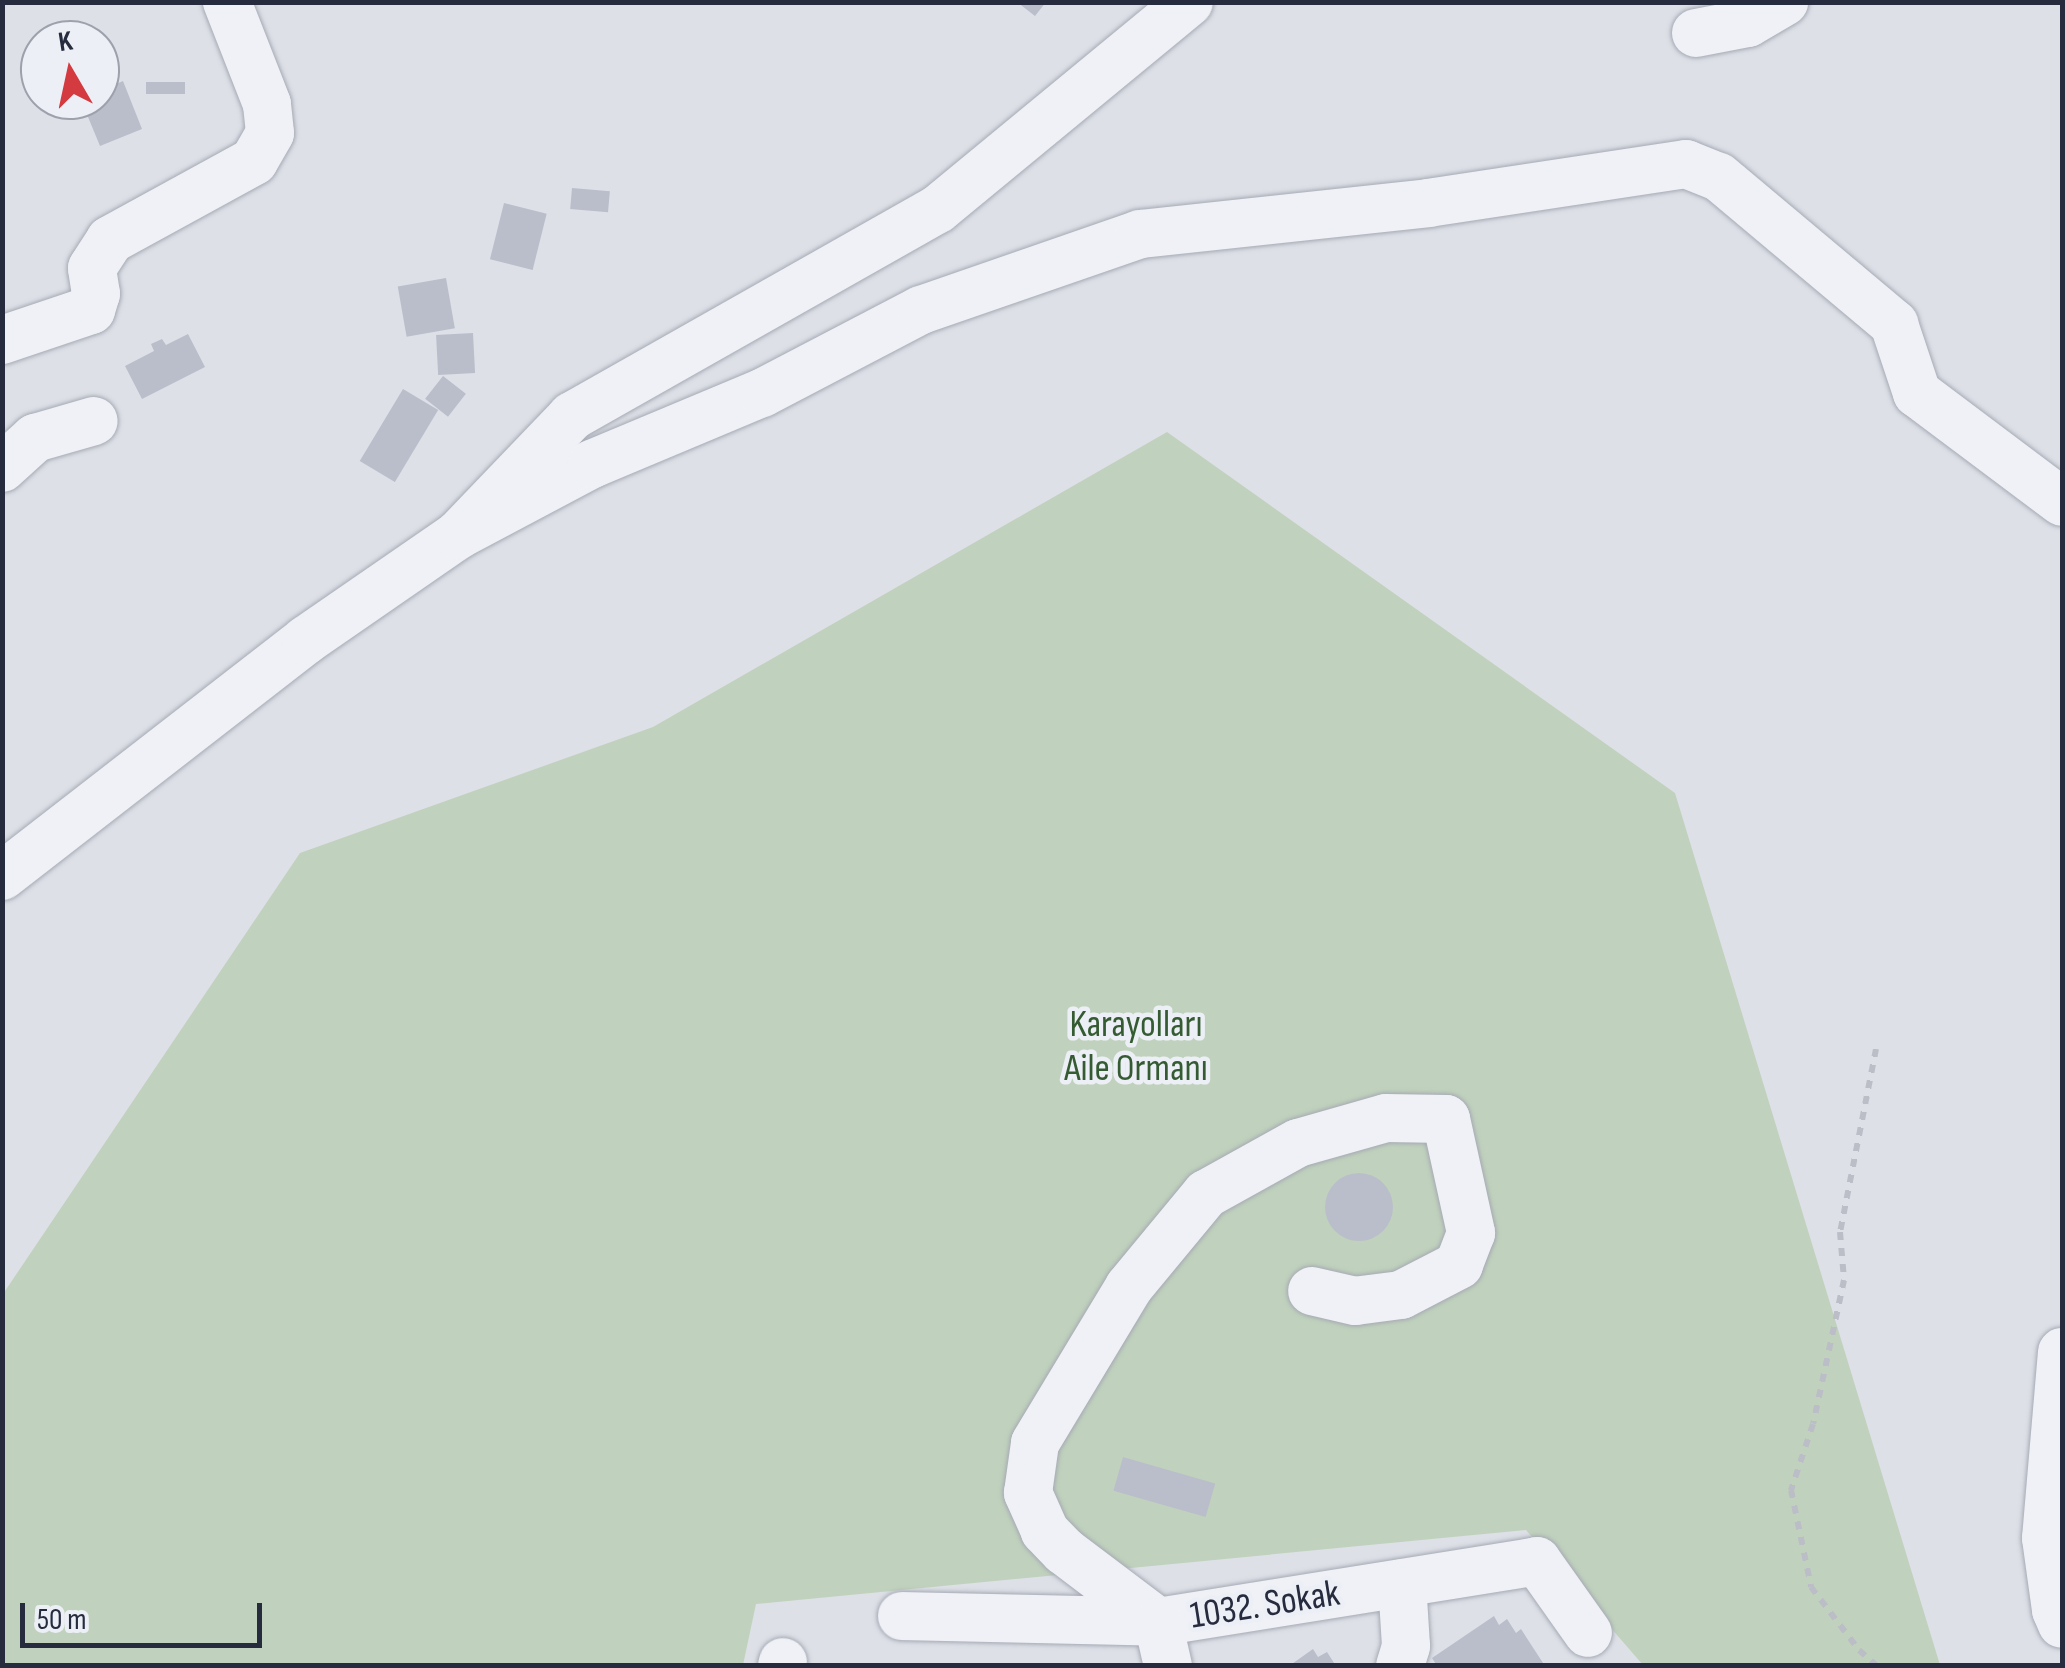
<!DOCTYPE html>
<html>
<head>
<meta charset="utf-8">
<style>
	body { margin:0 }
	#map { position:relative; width:2065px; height:1668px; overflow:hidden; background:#dde0e7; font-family:"Sofia Sans Condensed",sans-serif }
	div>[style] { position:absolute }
	.green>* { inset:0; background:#c0d2bd }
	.building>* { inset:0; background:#babeca; transform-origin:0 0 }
	.round { border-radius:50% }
	.path>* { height:6px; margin-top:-3px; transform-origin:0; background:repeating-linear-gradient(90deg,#bbbec6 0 8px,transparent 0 16px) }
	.roads { filter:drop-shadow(0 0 2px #a6aab4) drop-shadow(0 0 2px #a6aab4) }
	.minor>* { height:48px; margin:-24px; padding:0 24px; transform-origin:24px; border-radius:24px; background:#eff1f6 }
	span { translate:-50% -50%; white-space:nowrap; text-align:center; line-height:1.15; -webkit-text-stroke:9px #eceff5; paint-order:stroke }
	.park-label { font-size:38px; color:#355b32 }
	.street-label { font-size:38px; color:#262c3e }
	.frame { position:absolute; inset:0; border:5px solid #262c3e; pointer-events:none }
	.north { position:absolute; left:20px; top:20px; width:100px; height:100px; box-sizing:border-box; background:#eceff5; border:2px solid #9da1ac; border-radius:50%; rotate:351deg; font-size:28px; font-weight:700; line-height:40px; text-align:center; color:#262c3e }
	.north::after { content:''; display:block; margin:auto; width:35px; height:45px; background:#d33b40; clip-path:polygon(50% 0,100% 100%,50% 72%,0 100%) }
	.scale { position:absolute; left:20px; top:1603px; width:242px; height:45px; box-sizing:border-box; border:5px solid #262c3e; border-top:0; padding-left:12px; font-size:30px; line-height:35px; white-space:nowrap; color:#262c3e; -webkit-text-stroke:8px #eceff5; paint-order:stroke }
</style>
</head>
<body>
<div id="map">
	<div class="green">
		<i style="clip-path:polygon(1167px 432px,1675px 793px,1940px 1665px,1643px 1665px,1526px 1530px,756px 1604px,743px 1665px,3px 1666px,3px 1294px,300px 853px,653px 727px)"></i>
	</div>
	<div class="building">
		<i style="clip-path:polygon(1017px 2px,1046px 2px,1035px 16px)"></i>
		<i style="clip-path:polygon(123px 81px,142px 129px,100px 146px,81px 100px,100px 100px,100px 91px)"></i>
		<i style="left:146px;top:82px;width:39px;height:12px"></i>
		<i style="left:572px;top:188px;width:38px;height:21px;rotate:5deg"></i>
		<i style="left:504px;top:203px;width:44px;height:58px;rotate:14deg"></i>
		<i style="left:446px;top:278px;width:51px;height:49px;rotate:80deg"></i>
		<i style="left:473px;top:333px;width:40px;height:37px;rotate:87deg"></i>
		<i style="clip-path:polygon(188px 334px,205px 367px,142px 399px,125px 366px,154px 351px,151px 344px,162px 339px,166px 345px)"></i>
		<i style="left:443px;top:376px;width:29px;height:29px;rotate:38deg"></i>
		<i style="left:403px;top:389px;width:41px;height:84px;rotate:31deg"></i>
		<i class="round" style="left:1325px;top:1173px;width:68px;height:68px"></i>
		<i style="left:1123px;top:1457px;width:96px;height:35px;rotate:16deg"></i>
		<i style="clip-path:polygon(1494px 1616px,1499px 1625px,1507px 1619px,1516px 1633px,1521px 1629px,1545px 1666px,1437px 1666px,1432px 1658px)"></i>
		<i style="clip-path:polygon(1313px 1649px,1318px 1657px,1327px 1652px,1336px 1666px,1289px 1666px)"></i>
	</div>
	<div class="path">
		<i style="left:1876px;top:1049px;width:187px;rotate:101.1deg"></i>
		<i style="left:1840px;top:1232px;width:48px;rotate:85.2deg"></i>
		<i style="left:1844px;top:1280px;width:147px;rotate:102.1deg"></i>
		<i style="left:1813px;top:1424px;width:70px;rotate:108.4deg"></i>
		<i style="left:1791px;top:1490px;width:99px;rotate:78.3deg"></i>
		<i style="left:1811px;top:1587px;width:79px;rotate:52.7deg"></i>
		<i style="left:1859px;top:1650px;width:24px;rotate:42deg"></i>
	</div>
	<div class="roads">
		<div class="minor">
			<i style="left:1696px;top:33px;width:53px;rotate:-10.9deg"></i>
			<i style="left:1748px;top:23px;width:42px;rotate:-30.3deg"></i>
			<i style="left:2px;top:340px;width:94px;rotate:-18.6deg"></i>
			<i style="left:91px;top:310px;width:17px;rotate:-73deg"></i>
			<i style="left:96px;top:294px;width:26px;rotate:-99deg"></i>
			<i style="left:92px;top:268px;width:33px;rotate:-57deg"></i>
			<i style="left:110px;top:240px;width:164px;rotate:-28.7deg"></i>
			<i style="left:254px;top:161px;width:32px;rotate:-60deg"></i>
			<i style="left:270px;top:133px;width:29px;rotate:-96deg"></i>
			<i style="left:267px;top:104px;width:110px;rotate:-111.4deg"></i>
			<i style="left:2px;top:468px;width:45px;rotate:-42.3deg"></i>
			<i style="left:35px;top:438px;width:61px;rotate:-16.1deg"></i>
			<i style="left:458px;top:535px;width:152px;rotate:-27.9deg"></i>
			<i style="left:592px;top:464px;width:184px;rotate:-22.7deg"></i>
			<i style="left:762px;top:393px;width:179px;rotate:-27.6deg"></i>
			<i style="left:921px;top:310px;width:232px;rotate:-19.1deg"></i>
			<i style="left:1140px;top:234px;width:290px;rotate:-6.1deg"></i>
			<i style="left:1428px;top:203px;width:261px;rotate:-8.6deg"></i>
			<i style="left:1686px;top:164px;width:35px;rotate:22deg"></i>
			<i style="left:1719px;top:177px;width:229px;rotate:40deg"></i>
			<i style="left:1894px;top:324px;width:73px;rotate:71.6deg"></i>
			<i style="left:1917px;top:393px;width:181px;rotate:36.9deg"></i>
			<i style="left:2px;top:876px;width:385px;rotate:-37.8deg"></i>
			<i style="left:306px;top:640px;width:185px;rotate:-34.6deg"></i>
			<i style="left:458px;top:535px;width:165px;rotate:-46.2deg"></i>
			<i style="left:572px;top:416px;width:420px;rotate:-29.5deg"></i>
			<i style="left:938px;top:209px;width:325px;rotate:-39.5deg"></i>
			<i style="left:2062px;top:1352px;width:187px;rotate:94.9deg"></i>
			<i style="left:2046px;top:1538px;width:73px;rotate:82.1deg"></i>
			<i style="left:2056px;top:1610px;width:15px;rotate:67deg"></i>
			<i style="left:902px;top:1616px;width:256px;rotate:1.3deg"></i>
			<i style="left:1158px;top:1622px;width:384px;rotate:-9.1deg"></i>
			<i style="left:1537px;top:1561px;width:88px;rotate:54.7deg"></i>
			<i style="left:1158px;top:1622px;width:118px;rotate:-142.9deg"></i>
			<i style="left:1064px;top:1551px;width:28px;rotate:-134deg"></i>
			<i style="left:1045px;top:1531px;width:42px;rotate:-114.1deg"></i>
			<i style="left:1028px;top:1493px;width:50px;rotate:-82deg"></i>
			<i style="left:1035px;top:1443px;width:182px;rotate:-58.9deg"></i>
			<i style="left:1129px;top:1287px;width:121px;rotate:-50.4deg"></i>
			<i style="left:1206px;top:1194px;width:105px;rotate:-29deg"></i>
			<i style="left:1298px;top:1143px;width:91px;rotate:-15.9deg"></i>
			<i style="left:1386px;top:1118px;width:60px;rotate:1deg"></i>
			<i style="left:1446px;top:1119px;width:117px;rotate:77.6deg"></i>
			<i style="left:1471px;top:1233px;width:34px;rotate:111deg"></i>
			<i style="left:1459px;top:1265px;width:65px;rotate:152.7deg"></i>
			<i style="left:1401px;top:1295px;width:46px;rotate:172.6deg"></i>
			<i style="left:1355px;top:1301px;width:44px;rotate:-166.9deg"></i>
			<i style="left:1158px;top:1622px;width:45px;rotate:77.2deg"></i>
			<i style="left:782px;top:1666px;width:4px;rotate:-76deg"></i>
			<i style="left:1400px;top:1666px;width:21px;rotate:-73deg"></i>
			<i style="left:1406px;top:1646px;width:63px;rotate:-93.6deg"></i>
		</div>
	</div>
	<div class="park-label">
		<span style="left:1136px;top:1047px">Karayolları<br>Aile Ormanı</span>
	</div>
	<div class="street-label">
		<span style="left:1265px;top:1605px;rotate:-9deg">1032. Sokak</span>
	</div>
	<div class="frame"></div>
	<div class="north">K</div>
	<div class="scale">50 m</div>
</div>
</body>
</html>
